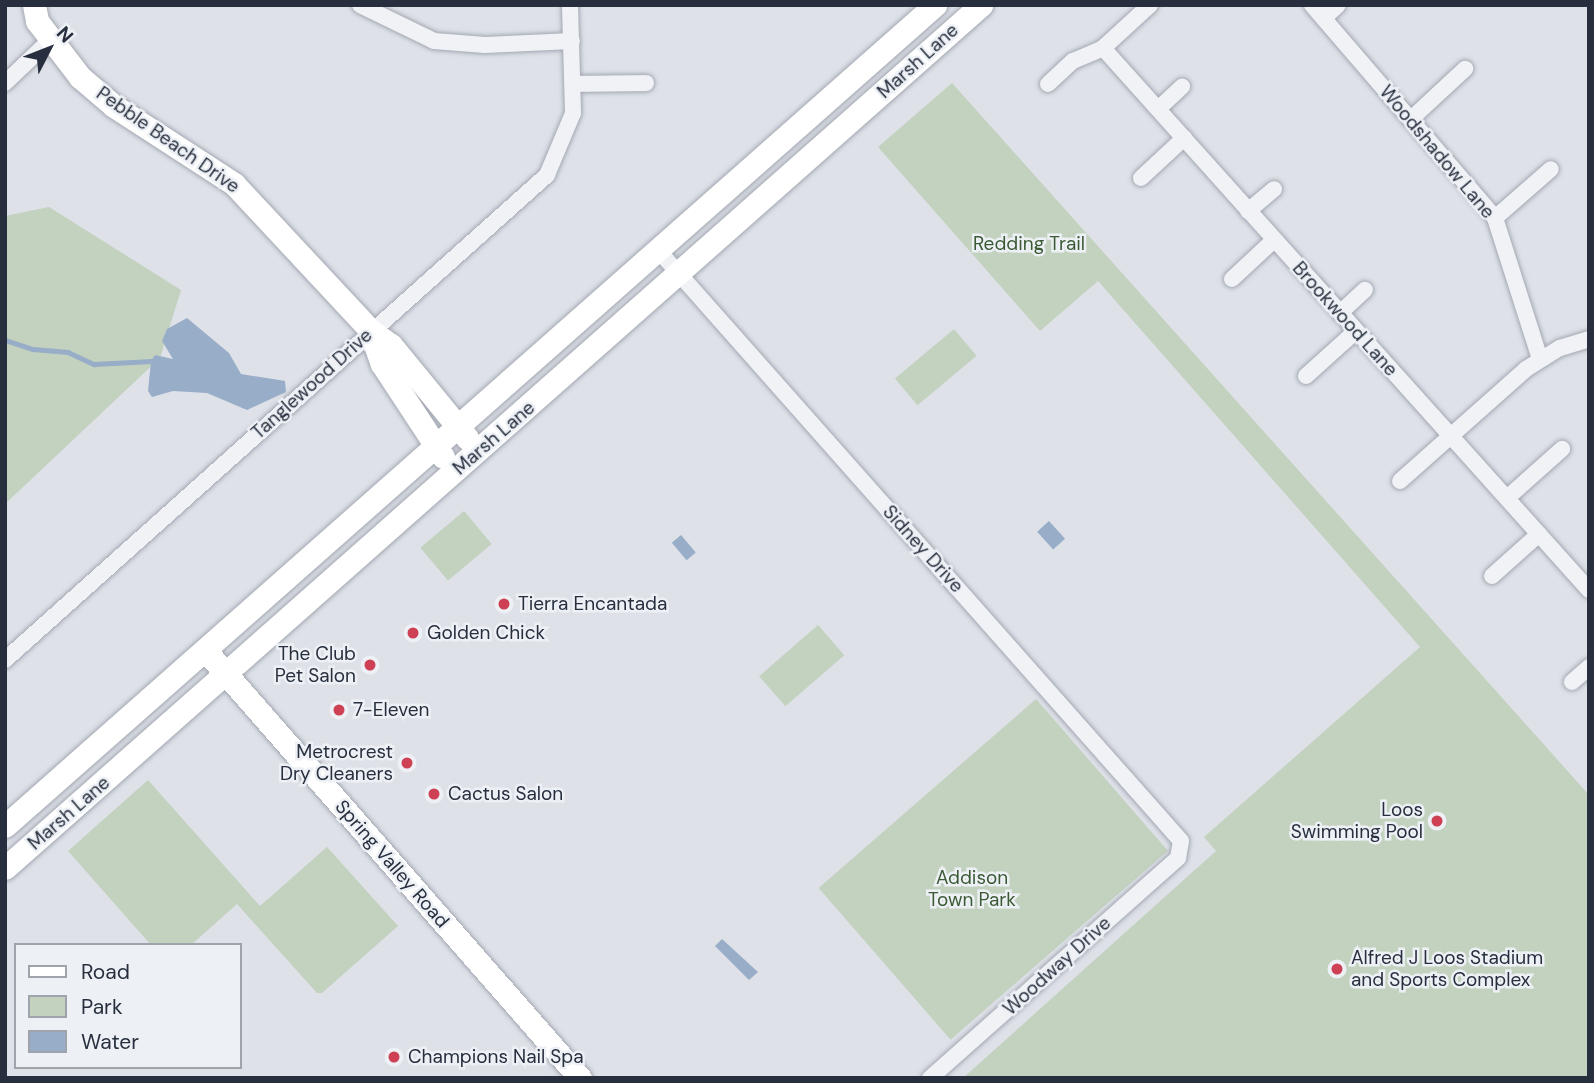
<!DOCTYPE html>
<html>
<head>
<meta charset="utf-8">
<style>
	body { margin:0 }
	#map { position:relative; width:1594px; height:1083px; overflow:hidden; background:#dee1e8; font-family:"DM Sans",sans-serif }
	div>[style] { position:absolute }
	.green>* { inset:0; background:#c3d1bf; transform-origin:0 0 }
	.water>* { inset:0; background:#98aec8; transform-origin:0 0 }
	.stream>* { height:4.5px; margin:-2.25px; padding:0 2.25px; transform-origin:2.25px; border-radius:2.25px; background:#98aec8 }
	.roads { filter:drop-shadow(0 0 2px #a3a8b2) drop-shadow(0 0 2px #a3a8b2) }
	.street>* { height:16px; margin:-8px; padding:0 8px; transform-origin:8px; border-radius:8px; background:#f0f2f6 }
	.secondary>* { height:23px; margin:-11.5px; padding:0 11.5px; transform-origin:11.5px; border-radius:11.5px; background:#fff }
	.dots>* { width:19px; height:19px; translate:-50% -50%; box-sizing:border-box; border:4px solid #edf0f5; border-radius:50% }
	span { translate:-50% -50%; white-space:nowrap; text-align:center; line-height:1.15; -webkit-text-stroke:5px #edf0f5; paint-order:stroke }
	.street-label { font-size:19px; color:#272f3e }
	.park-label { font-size:19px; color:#3b5a34 }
	.poi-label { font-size:19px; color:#272f3e }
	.left { translate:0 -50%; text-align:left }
	.right { translate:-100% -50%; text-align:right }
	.frame { position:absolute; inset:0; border:7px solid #272f3e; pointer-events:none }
	.legend { position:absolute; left:14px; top:943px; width:228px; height:126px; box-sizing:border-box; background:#edf0f5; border:2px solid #9ea3ac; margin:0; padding:9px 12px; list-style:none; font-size:21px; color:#272f3e }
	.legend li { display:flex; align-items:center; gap:14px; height:35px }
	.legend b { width:35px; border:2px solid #9ea3ac }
	.north { position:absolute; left:14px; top:14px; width:70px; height:70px; -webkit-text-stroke:5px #edf0f5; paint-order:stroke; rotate:48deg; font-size:19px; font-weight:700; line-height:28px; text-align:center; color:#272f3e }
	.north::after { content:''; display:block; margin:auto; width:24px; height:32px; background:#272f3e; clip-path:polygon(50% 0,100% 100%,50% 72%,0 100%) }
</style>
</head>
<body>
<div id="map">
	<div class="green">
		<i style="clip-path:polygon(952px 83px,1589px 795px,1589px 1078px,963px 1078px,1216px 851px,1204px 837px,1420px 647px,1098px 281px,1040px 331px,878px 147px)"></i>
		<i style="clip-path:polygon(49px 207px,181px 290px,160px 358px,5px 504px,5px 216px)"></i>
		<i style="left:954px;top:329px;width:35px;height:77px;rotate:50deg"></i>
		<i style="left:464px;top:511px;width:43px;height:57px;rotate:50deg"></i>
		<i style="left:818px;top:625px;width:40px;height:78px;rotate:49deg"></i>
		<i style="left:1036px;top:699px;width:201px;height:288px;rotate:49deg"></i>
		<i style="clip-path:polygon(148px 780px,260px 906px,327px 847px,398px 926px,322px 993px,317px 993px,237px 904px,191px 945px,151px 945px,68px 851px)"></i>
	</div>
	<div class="water">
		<i style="clip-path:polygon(187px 318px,229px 353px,241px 374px,285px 381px,286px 392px,247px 410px,207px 393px,173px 391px,152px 397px,148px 391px,151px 361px,155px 355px,173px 359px,162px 341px,167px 329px)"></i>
		<i style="left:1049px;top:521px;width:24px;height:16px;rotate:48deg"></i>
		<i style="left:681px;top:535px;width:23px;height:12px;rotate:50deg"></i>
		<i style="clip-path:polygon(722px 939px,758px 972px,749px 980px,715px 946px)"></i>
	</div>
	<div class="stream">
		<i style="left:5px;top:340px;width:29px;rotate:18deg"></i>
		<i style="left:33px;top:349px;width:35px;rotate:5deg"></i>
		<i style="left:68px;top:352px;width:29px;rotate:25deg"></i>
		<i style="left:94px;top:364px;width:57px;rotate:-3deg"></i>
	</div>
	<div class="roads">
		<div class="street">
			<i style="left:360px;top:5px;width:82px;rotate:25.9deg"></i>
			<i style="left:434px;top:41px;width:51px;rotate:4.5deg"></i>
			<i style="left:485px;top:45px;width:87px;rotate:-2.6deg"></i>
			<i style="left:1312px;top:5px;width:281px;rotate:49.3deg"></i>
			<i style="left:1495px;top:218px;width:148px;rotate:72.3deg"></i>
			<i style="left:1324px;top:18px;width:19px;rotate:-43deg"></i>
			<i style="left:1103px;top:48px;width:728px;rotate:48.12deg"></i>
			<i style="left:5px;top:83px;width:62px;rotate:-43.7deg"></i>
			<i style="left:575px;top:84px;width:71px;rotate:-0.8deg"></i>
			<i style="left:1048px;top:84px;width:34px;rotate:-43deg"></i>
			<i style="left:1073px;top:61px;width:33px;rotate:-23deg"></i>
			<i style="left:1103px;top:48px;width:64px;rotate:-42.5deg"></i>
			<i style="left:1158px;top:109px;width:33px;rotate:-43deg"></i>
			<i style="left:1411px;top:119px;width:74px;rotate:-42.8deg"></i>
			<i style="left:1141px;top:178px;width:59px;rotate:-42.9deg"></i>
			<i style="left:1248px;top:211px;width:34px;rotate:-40deg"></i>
			<i style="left:1495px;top:218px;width:74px;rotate:-41.2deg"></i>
			<i style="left:658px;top:250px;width:789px;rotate:48.49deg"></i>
			<i style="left:1181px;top:841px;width:17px;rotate:100deg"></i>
			<i style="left:1178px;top:858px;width:332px;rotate:138.4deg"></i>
			<i style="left:1232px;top:279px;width:57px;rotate:-42.9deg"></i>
			<i style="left:1340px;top:313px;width:34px;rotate:-43deg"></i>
			<i style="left:1306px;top:376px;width:67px;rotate:-42deg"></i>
			<i style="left:1400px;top:481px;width:169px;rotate:-41.6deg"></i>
			<i style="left:1526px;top:369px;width:40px;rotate:-32deg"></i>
			<i style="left:1560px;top:348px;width:30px;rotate:-17deg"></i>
			<i style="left:1507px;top:498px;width:74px;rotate:-41.7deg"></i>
			<i style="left:1492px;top:576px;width:63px;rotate:-41.8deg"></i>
			<i style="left:5px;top:660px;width:727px;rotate:-41.82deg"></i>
			<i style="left:547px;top:175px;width:67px;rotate:-67.2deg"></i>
			<i style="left:573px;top:113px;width:108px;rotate:-91.6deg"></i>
			<i style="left:1572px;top:682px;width:23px;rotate:-41deg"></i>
		</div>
		<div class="secondary">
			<i style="left:34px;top:5px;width:16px;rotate:79deg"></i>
			<i style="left:37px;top:21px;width:71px;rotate:52.5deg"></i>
			<i style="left:80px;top:77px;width:45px;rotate:40.5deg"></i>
			<i style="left:114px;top:106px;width:143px;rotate:33deg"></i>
			<i style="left:234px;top:184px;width:200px;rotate:47deg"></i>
			<i style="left:370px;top:330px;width:26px;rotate:36deg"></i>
			<i style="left:391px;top:345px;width:120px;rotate:50.7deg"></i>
			<i style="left:370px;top:330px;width:36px;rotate:71deg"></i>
			<i style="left:382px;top:364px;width:111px;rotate:56.7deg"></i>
			<i style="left:205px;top:650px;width:569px;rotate:48.78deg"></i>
			<i style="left:5px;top:826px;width:1241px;rotate:-41.44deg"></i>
			<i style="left:5px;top:868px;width:1303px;rotate:-41.48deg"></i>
		</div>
	</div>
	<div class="dots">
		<i style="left:504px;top:604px;background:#ce4154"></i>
		<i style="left:413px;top:633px;background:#ce4154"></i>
		<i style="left:370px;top:665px;background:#ce4154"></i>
		<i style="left:339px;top:710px;background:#ce4154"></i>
		<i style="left:407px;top:763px;background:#ce4154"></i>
		<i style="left:434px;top:794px;background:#ce4154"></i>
		<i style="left:1437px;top:821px;background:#ce4154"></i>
		<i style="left:1337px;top:969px;background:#ce4154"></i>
		<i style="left:394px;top:1057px;background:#ce4154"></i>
	</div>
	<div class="street-label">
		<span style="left:918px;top:61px;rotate:-42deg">Marsh Lane</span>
		<span style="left:168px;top:140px;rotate:35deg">Pebble Beach Drive</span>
		<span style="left:1437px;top:152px;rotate:50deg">Woodshadow Lane</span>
		<span style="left:1345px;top:319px;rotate:48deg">Brookwood Lane</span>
		<span style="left:312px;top:384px;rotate:-42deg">Tanglewood Drive</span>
		<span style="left:494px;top:438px;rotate:-41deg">Marsh Lane</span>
		<span style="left:923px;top:549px;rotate:48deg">Sidney Drive</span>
		<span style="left:69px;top:813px;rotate:-41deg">Marsh Lane</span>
		<span style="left:392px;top:864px;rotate:49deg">Spring Valley Road</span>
		<span style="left:1057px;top:966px;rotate:-42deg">Woodway Drive</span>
	</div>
	<div class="park-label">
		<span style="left:1029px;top:244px">Redding Trail</span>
		<span style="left:972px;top:889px">Addison<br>Town Park</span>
	</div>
	<div class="poi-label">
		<span class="left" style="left:518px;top:604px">Tierra Encantada</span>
		<span class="left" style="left:427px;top:633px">Golden Chick</span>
		<span class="right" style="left:356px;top:665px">The Club<br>Pet Salon</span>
		<span class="left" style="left:353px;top:710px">7-Eleven</span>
		<span class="right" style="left:393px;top:763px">Metrocrest<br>Dry Cleaners</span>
		<span class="left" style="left:448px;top:794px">Cactus Salon</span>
		<span class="right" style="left:1423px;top:821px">Loos<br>Swimming Pool</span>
		<span class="left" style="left:1351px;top:969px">Alfred J Loos Stadium<br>and Sports Complex</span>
		<span class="left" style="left:408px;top:1057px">Champions Nail Spa</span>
	</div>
	<div class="frame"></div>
	<ul class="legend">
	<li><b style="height:9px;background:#fff"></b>Road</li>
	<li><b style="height:19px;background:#c3d1bf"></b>Park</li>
	<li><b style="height:19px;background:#98aec8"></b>Water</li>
	</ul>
	<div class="north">N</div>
</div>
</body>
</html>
